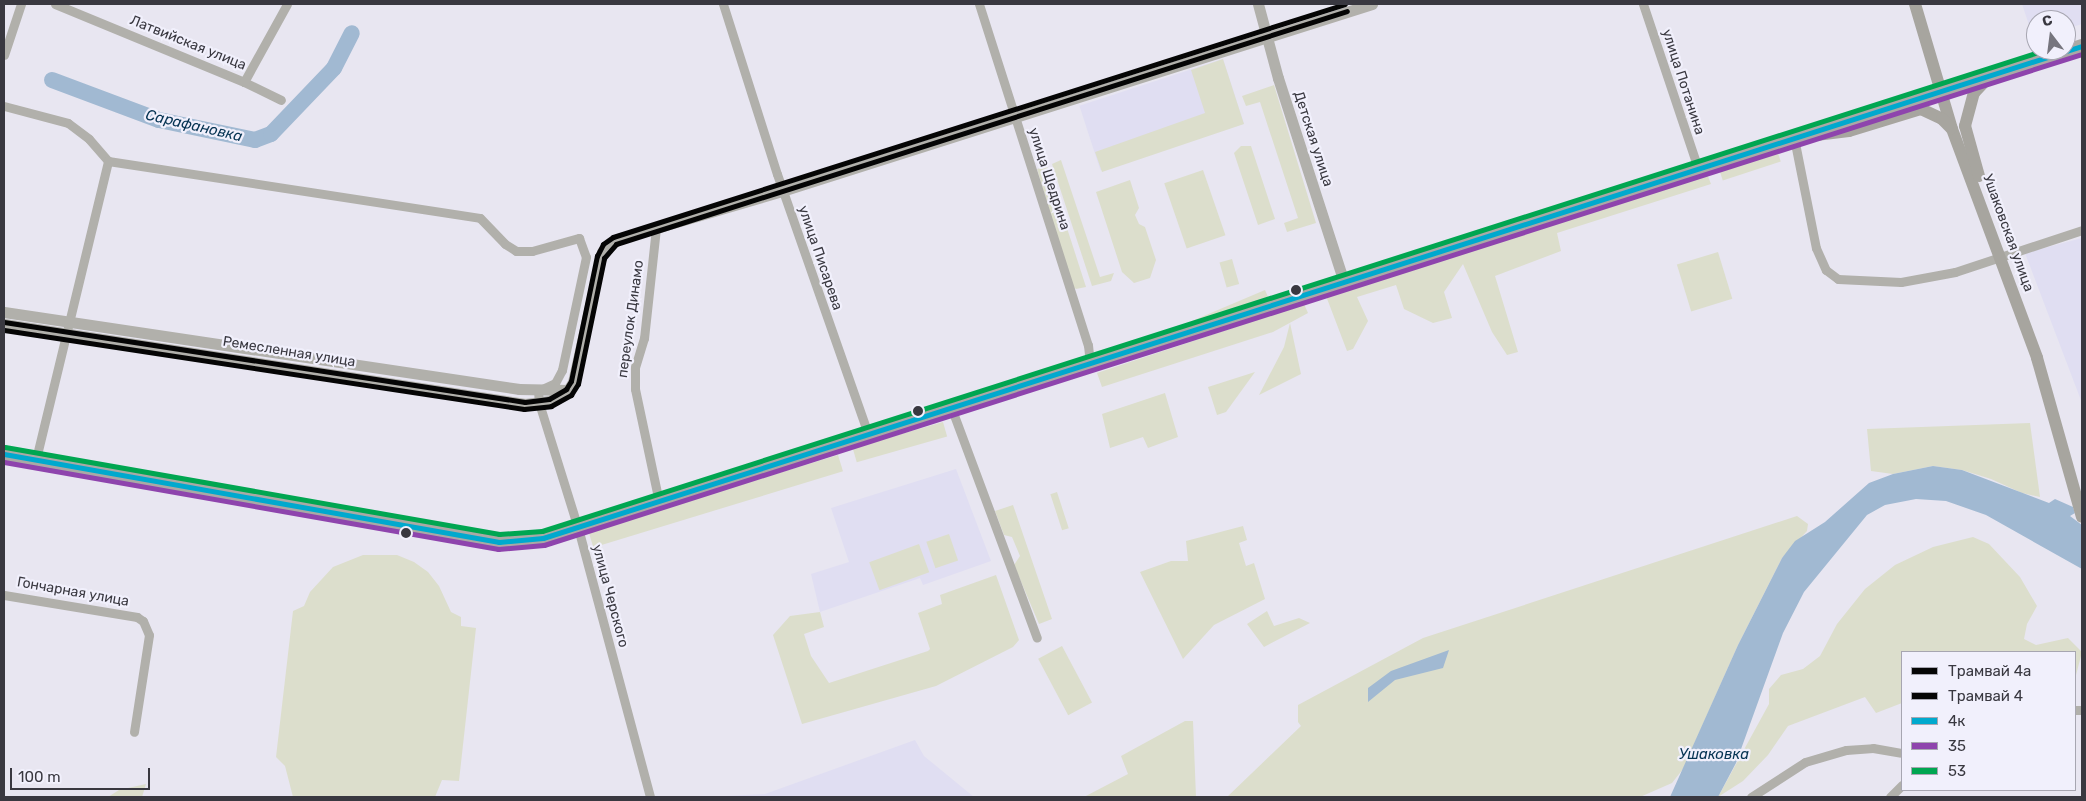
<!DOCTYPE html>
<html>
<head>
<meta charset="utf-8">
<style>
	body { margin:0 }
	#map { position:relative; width:2086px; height:801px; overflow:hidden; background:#e8e6f1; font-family:Rubik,sans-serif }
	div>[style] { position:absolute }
	.built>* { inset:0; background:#e0def2; transform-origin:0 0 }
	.green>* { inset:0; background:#dcdecc; transform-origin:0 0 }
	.water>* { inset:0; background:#a1b9d2 }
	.river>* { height:16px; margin:-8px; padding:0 8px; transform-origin:8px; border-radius:8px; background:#a1b9d2 }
	.minor>* { height:9px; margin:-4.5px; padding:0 4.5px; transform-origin:4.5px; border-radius:4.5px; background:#b1b0ab }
	.tertiary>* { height:11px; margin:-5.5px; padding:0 5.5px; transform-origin:5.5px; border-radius:5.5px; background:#b1b0ab }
	.secondary>* { height:12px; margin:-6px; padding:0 6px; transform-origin:6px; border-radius:6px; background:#a7a59f }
	.primary>* { height:14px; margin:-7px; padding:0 7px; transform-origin:7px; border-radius:7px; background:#aaa9a5 }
	.bus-1>* { height:5px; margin:-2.5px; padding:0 2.5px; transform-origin:2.5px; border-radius:2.5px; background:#00a9ce }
	.bus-2>* { height:5px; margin:-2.5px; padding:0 2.5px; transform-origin:2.5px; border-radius:2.5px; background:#8e44ad }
	.bus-3>* { height:5px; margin:-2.5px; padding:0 2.5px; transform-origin:2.5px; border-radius:2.5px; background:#00a651 }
	.tram-1>* { height:5px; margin:-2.5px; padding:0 2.5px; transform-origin:2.5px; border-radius:2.5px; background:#050505 }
	.tram-2>* { height:5px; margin:-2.5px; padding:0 2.5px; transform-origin:2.5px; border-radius:2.5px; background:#050505 }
	.dots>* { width:14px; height:14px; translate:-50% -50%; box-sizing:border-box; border:2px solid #f1f0fc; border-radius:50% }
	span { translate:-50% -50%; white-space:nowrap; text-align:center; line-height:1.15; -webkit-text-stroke:4.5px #f1f0fc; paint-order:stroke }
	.street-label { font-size:14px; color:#393840 }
	.water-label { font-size:15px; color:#063453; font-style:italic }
	.frame { position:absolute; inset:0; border:5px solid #393840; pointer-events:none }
	.legend { position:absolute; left:1901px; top:651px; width:175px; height:140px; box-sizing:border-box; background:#f1f0fc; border:1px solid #a7a6b1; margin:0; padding:6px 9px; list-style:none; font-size:15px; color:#393840 }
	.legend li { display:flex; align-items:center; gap:10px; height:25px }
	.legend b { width:25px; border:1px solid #a7a6b1 }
	.north { position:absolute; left:2026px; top:10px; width:50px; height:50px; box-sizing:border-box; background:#f1f0fc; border:1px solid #a7a6b1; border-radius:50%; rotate:345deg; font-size:14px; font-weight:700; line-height:20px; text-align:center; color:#393840 }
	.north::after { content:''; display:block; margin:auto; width:18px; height:22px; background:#76757e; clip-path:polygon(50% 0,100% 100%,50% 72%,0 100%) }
	.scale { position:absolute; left:10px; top:768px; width:140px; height:22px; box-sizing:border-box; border:2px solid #393840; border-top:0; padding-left:6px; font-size:15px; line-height:18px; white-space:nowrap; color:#393840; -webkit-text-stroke:4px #f1f0fc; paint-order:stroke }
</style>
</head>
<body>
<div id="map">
	<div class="built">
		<i style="clip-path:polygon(2022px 4px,2082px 4px,2082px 24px,2066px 29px,2066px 20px,2036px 20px,2034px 40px)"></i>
		<i style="left:1223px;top:59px;width:68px;height:151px;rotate:72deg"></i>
		<i style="clip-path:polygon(2082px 238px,2082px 403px,2025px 253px)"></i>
		<i style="clip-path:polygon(956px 469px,991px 561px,923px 585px,920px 578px,820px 612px,811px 574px,849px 562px,831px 508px)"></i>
		<i style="clip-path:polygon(915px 740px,924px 756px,974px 797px,706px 797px,765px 794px)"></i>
	</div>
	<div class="green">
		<i style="clip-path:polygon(1223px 59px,1244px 124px,1102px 172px,1095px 152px,1205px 113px,1191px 70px)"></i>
		<i style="clip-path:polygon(1274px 85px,1316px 223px,1287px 232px,1284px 223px,1298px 218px,1260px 102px,1246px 106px,1242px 96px)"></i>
		<i style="clip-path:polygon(1241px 146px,1251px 146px,1275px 219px,1258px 225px,1234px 153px)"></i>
		<i style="left:1778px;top:153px;width:9px;height:61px;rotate:72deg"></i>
		<i style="clip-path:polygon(1061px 160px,1100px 277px,1114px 273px,1111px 281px,1092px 286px,1052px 164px)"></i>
		<i style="clip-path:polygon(1047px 166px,1086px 287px,1076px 289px,1072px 286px,1037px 169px)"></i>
		<i style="left:1203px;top:170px;width:69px;height:41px;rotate:71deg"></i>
		<i style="clip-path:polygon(1707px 174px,1711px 184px,1557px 233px,1561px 251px,1495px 276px,1518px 352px,1507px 355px,1492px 332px,1463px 264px,1444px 292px,1452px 318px,1433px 323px,1404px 309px,1396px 285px,1357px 297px,1368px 321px,1353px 349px,1347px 351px,1326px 296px)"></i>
		<i style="clip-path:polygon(1130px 180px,1139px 208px,1135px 215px,1139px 224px,1145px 227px,1156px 260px,1150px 278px,1134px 283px,1122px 272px,1096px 192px)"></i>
		<i style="left:1718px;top:252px;width:49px;height:43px;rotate:73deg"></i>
		<i style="left:1232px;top:259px;width:26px;height:13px;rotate:74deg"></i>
		<i style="left:1265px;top:290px;width:8px;height:173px;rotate:67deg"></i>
		<i style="clip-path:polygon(1304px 304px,1308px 313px,1273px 332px,1102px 387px,1097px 373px)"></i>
		<i style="clip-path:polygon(1290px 323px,1301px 374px,1259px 395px,1284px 347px)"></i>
		<i style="clip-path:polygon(1255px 372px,1226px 412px,1217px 415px,1208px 387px)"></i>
		<i style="clip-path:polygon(1165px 393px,1178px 437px,1148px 448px,1143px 437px,1110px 448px,1102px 414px)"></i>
		<i style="left:943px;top:422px;width:15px;height:94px;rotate:74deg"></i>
		<i style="clip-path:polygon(2030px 423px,2040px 497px,2022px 493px,1991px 479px,1962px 470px,1933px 466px,1893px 474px,1871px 471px,1867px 429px)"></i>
		<i style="left:838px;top:455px;width:17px;height:261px;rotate:73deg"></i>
		<i style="left:1057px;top:492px;width:38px;height:7px;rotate:72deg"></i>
		<i style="clip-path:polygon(1013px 505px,1052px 619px,1039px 624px,1014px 565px,1020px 556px,1012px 537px,1004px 535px,995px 511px)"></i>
		<i style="clip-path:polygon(1797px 516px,1808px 524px,1807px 531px,1782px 558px,1738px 645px,1683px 769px,1672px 783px,1640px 797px,1227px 797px,1301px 726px,1298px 722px,1298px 705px,1423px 638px)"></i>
		<i style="clip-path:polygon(1243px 526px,1247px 540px,1239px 543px,1246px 566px,1254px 563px,1265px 599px,1214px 625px,1183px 659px,1140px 572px,1171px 561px,1188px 561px,1186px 541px)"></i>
		<i style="left:949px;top:534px;width:28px;height:24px;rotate:71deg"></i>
		<i style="clip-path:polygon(1973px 537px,1989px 544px,2020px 577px,2037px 606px,2027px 624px,2024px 639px,2036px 645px,2068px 638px,2082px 652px,2075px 679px,2075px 652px,1902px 652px,1902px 703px,1876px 713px,1865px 697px,1788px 726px,1768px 755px,1743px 781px,1718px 797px,1769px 704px,1769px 689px,1781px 675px,1803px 669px,1820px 656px,1837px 624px,1865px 589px,1895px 565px,1933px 547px)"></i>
		<i style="left:919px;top:544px;width:30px;height:53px;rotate:70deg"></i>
		<i style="clip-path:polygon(363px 555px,397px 555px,414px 562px,428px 572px,439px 586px,451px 612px,461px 617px,461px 626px,476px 628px,459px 781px,442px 780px,435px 797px,293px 797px,285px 766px,276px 757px,293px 611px,304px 606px,310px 592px,333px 567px)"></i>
		<i style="clip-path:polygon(996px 575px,1019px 640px,1013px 647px,936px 686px,802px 724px,773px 635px,790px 616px,820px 612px,824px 627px,804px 634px,811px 656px,829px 683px,928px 651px,930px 649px,918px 613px,942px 604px,940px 595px)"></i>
		<i style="clip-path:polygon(1267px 611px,1274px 626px,1299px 618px,1310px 623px,1264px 647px,1247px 624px)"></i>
		<i style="left:1062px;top:646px;width:64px;height:27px;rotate:62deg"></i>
		<i style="clip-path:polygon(1185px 721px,1193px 721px,1196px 797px,1084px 797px,1128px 774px,1121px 756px)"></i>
		<i style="clip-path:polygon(146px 784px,142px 797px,108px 797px,119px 790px)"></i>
	</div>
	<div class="water">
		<i style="clip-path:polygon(1933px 466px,1962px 470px,2049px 503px,2055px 499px,2073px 507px,2075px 513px,2070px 516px,2082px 525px,2082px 569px,1986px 515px,1946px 501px,1916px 499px,1885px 505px,1867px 515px,1804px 592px,1783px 633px,1736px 763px,1718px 797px,1670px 797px,1738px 645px,1782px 558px,1795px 541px,1825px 522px,1869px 483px,1893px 474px)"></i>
		<i style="clip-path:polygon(1449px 650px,1443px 668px,1395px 680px,1368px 702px,1368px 688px,1391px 671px)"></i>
	</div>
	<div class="river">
		<i style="left:52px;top:80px;width:114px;rotate:20.5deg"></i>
		<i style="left:159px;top:120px;width:98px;rotate:11.8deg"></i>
		<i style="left:255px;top:140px;width:17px;rotate:-21deg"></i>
		<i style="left:271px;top:134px;width:91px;rotate:-46.3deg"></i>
		<i style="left:334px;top:68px;width:39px;rotate:-63deg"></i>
	</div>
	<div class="minor">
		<i style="left:55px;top:4px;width:204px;rotate:22.4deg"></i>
		<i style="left:244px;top:82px;width:41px;rotate:25.9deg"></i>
		<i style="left:723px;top:4px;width:178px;rotate:72.4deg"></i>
		<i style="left:777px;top:174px;width:275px;rotate:70.7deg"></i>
		<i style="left:979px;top:4px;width:358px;rotate:72.3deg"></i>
		<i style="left:1088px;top:345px;width:18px;rotate:84deg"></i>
		<i style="left:1643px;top:4px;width:173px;rotate:71.5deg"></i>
		<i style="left:4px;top:55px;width:54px;rotate:-71.6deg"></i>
		<i style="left:244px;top:82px;width:89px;rotate:-61.1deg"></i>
		<i style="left:4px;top:106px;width:66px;rotate:14.9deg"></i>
		<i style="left:68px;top:123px;width:26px;rotate:37deg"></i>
		<i style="left:89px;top:139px;width:29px;rotate:49deg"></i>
		<i style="left:108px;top:161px;width:376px;rotate:8.7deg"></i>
		<i style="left:480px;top:218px;width:36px;rotate:46deg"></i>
		<i style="left:505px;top:244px;width:13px;rotate:32deg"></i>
		<i style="left:516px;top:251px;width:16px"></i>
		<i style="left:532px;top:251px;width:49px;rotate:-15.5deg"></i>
		<i style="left:579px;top:238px;width:20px;rotate:70deg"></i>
		<i style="left:586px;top:257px;width:116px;rotate:102deg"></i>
		<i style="left:562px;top:370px;width:15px;rotate:118deg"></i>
		<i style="left:555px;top:383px;width:19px;rotate:155deg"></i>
		<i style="left:538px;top:391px;width:12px;rotate:85deg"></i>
		<i style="left:539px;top:403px;width:131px;rotate:72.7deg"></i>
		<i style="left:578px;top:528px;width:278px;rotate:75deg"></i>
		<i style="left:1794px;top:138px;width:112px;rotate:78.7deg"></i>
		<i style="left:1816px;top:248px;width:24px;rotate:66deg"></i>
		<i style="left:1826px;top:270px;width:15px;rotate:37deg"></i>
		<i style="left:1838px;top:279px;width:63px;rotate:2.7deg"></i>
		<i style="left:1901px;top:282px;width:55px;rotate:-10.5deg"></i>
		<i style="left:1955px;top:272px;width:134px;rotate:-18.3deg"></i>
		<i style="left:656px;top:228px;width:111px;rotate:96.2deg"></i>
		<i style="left:644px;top:338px;width:30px;rotate:107deg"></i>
		<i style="left:635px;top:367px;width:22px;rotate:90deg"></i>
		<i style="left:635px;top:389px;width:116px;rotate:78deg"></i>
		<i style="left:951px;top:407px;width:246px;rotate:69.6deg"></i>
		<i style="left:36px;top:459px;width:307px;rotate:-76.4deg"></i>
		<i style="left:4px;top:595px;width:135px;rotate:9.4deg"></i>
		<i style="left:137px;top:617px;width:7px;rotate:34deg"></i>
		<i style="left:143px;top:621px;width:15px;rotate:67deg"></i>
		<i style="left:149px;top:635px;width:98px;rotate:98.8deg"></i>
		<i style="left:2075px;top:710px;width:7px"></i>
		<i style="left:1751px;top:797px;width:64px;rotate:-32.9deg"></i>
		<i style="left:1805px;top:762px;width:43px;rotate:-16.3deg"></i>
		<i style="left:1846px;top:750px;width:27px;rotate:-4deg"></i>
		<i style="left:1873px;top:748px;width:27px;rotate:10deg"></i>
		<i style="left:1890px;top:797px;width:17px;rotate:-45deg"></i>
	</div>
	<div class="tertiary">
		<i style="left:1258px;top:4px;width:77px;rotate:74.9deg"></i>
		<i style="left:1278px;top:78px;width:214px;rotate:72.1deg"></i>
		<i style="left:4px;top:312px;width:521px;rotate:8.5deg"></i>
		<i style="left:519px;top:389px;width:49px;rotate:1.2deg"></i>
		<i style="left:4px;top:324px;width:527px;rotate:8.73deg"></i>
		<i style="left:525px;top:404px;width:25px;rotate:-7deg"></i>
		<i style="left:550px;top:401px;width:21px;rotate:-31deg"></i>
		<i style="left:568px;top:390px;width:9px;rotate:-58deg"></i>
		<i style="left:573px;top:382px;width:133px;rotate:-77.4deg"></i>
		<i style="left:602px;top:252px;width:21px;rotate:-39deg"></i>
		<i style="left:618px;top:239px;width:171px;rotate:-16.3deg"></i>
		<i style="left:782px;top:191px;width:619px;rotate:-17.59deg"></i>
	</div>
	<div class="secondary">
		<i style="left:1915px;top:4px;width:130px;rotate:73.5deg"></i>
		<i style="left:1952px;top:129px;width:244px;rotate:69.6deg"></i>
		<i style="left:2037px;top:358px;width:165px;rotate:74.2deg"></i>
		<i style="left:1816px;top:135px;width:33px;rotate:-7deg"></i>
		<i style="left:1849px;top:131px;width:75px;rotate:-17deg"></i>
		<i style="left:1921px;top:109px;width:23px;rotate:25deg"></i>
		<i style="left:1942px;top:119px;width:13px;rotate:45deg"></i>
		<i style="left:1979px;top:176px;width:52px;rotate:-105.6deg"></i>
		<i style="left:1965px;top:126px;width:34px;rotate:-75deg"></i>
		<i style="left:1974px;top:93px;width:26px;rotate:-47deg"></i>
	</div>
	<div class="primary">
		<i style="left:4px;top:454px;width:503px;rotate:10.08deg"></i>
		<i style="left:499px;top:542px;width:44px;rotate:-5.2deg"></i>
		<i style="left:543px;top:538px;width:1616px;rotate:-17.73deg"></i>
	</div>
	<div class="bus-1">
		<i style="left:4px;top:454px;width:503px;rotate:10.08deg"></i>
		<i style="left:499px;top:542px;width:44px;rotate:-5.2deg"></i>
		<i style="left:543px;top:538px;width:1616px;rotate:-17.73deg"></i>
	</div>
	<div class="bus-2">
		<i style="left:4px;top:462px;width:502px;rotate:9.99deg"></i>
		<i style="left:498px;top:549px;width:46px;rotate:-5deg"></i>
		<i style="left:544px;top:545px;width:1614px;rotate:-17.71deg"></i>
	</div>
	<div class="bus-3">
		<i style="left:5px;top:447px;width:502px;rotate:9.99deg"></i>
		<i style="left:499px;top:534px;width:43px;rotate:-4deg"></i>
		<i style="left:542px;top:531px;width:1578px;rotate:-17.75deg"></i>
	</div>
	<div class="tram-1">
		<i style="left:4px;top:322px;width:527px;rotate:8.73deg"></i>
		<i style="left:525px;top:402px;width:24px;rotate:-7deg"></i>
		<i style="left:549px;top:399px;width:20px;rotate:-30deg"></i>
		<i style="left:566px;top:389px;width:9px;rotate:-58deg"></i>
		<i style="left:571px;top:381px;width:128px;rotate:-78.3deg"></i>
		<i style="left:597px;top:256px;width:13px;rotate:-63deg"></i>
		<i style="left:603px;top:244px;width:12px;rotate:-35deg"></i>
		<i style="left:613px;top:237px;width:768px;rotate:-17.66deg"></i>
	</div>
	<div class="tram-2">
		<i style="left:4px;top:330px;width:526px;rotate:8.64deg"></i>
		<i style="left:524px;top:409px;width:27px;rotate:-6deg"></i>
		<i style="left:551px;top:406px;width:23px;rotate:-29deg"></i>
		<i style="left:571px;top:395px;width:13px;rotate:-58deg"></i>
		<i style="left:578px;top:384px;width:129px;rotate:-78.3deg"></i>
		<i style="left:604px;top:258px;width:18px;rotate:-49deg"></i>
		<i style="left:616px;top:244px;width:767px;rotate:-17.68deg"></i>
	</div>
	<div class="dots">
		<i style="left:1296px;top:290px;background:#393840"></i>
		<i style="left:918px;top:411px;background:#393840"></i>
		<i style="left:406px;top:533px;background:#393840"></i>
	</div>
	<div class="street-label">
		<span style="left:188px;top:43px;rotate:22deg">Латвийская улица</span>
		<span style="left:1683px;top:82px;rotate:72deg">улица Потанина</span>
		<span style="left:1313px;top:139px;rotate:72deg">Детская улица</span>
		<span style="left:1049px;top:179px;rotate:72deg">улица Щедрина</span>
		<span style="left:2008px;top:233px;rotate:70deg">Ушаковская улица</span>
		<span style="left:820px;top:258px;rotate:71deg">улица Писарева</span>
		<span style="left:631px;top:319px;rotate:-82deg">переулок Динамо</span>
		<span style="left:289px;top:352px;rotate:9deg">Ремесленная улица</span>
		<span style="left:73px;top:592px;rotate:10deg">Гончарная улица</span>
		<span style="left:610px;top:596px;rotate:75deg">улица Черского</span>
	</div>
	<div class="water-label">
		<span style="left:194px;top:126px;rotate:13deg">Сарафановка</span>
		<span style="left:1714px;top:755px">Ушаковка</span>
	</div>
	<div class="frame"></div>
	<ul class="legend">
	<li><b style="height:6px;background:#050505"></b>Трамвай 4a</li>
	<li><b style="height:6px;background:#050505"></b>Трамвай 4</li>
	<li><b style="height:6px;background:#00a9ce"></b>4к</li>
	<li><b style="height:6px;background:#8e44ad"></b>35</li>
	<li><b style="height:6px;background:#00a651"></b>53</li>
	</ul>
	<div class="north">С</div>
	<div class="scale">100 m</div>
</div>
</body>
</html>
